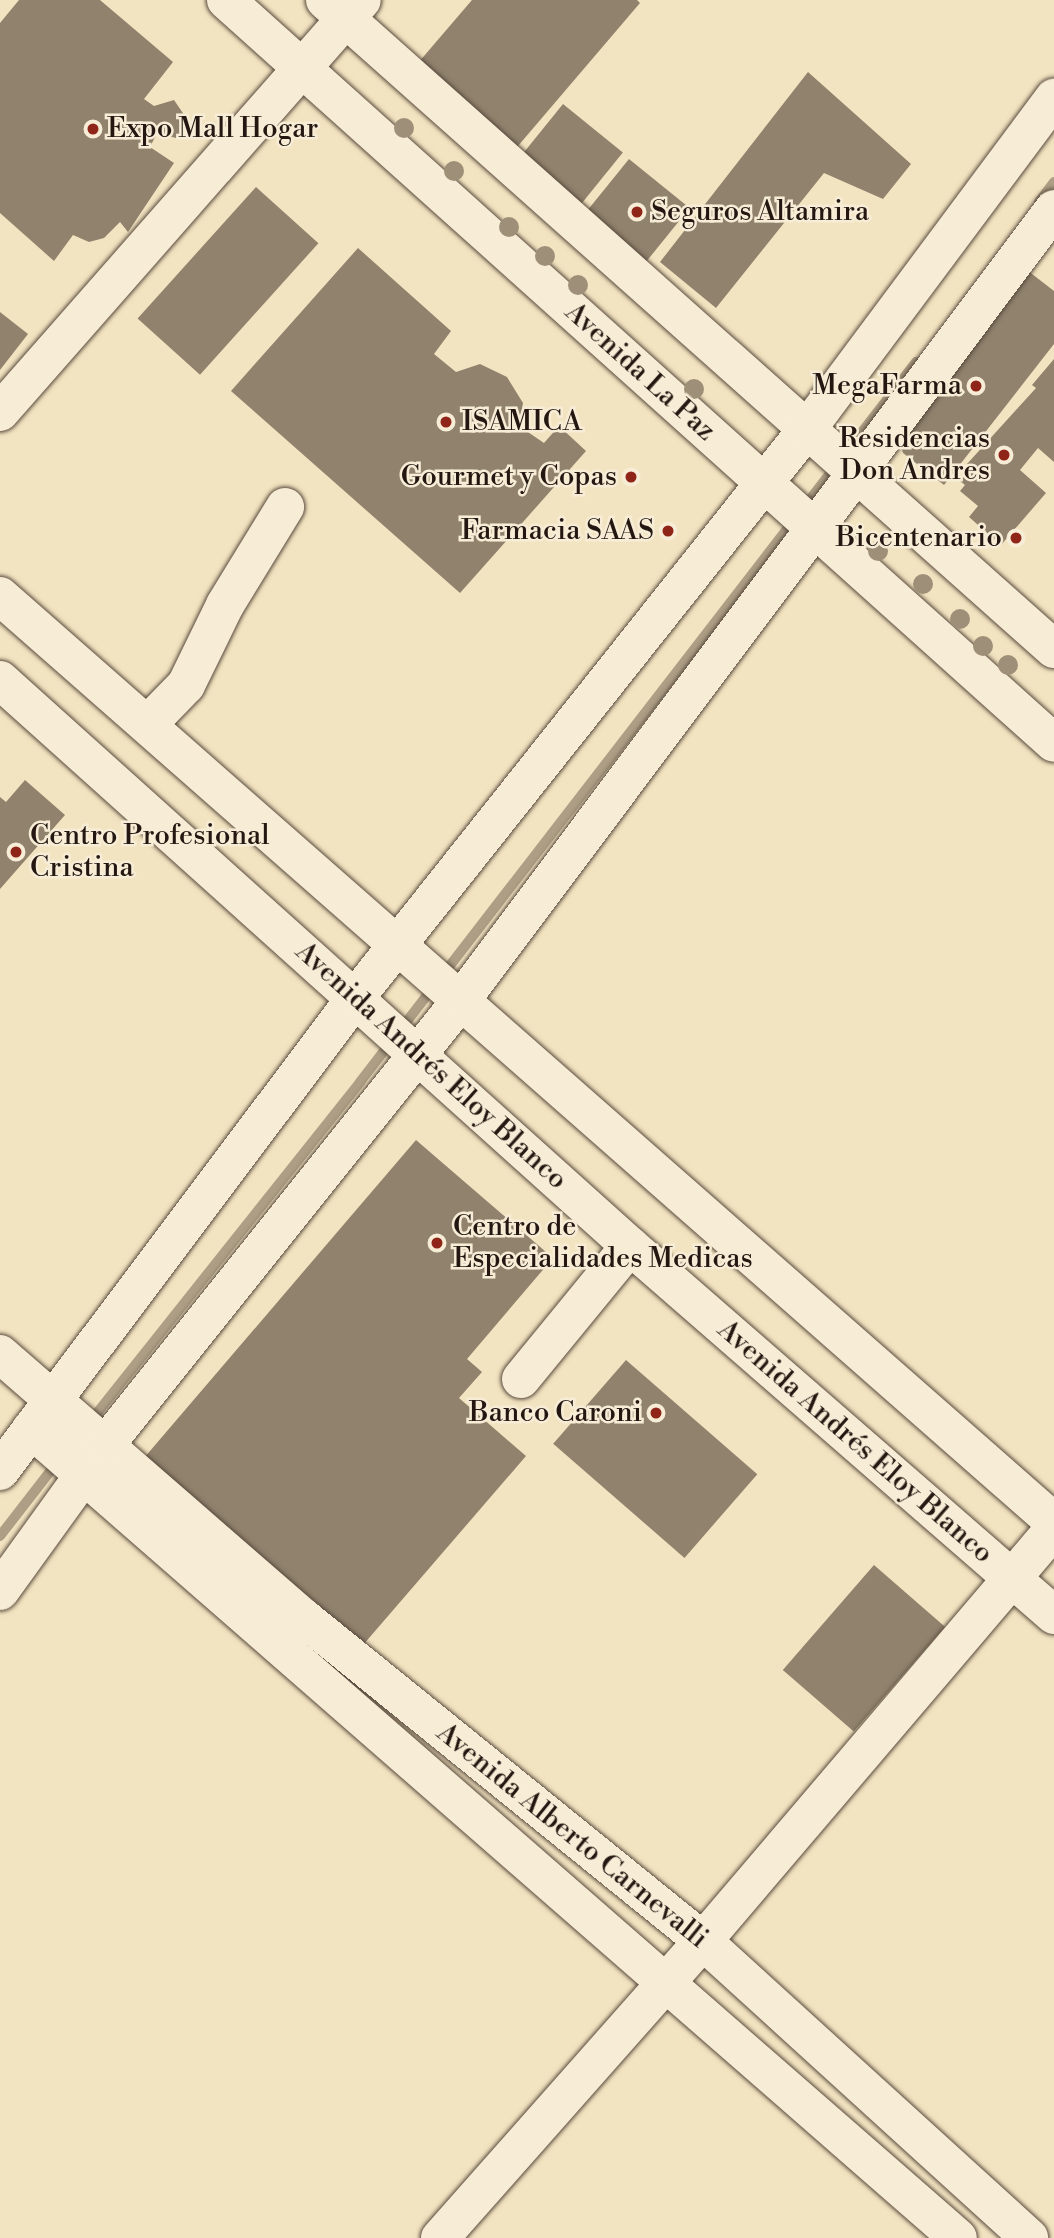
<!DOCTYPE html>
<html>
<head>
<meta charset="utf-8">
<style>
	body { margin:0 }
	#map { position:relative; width:1054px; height:2238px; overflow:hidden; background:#f3e4c1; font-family:"Libre Bodoni",serif }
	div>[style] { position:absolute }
	.stream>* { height:10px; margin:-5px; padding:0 5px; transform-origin:5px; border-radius:5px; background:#ad9e85 }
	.building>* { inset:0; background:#90826d; transform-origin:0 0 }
	.roads { filter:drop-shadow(0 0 2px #584a3d) drop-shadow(0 0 2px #584a3d) }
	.minor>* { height:38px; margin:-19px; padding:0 19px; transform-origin:19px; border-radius:19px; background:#f7edd7 }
	.trees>* { width:20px; height:20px; margin:-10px; border-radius:50%; background:#9e8f78 }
	.dots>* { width:19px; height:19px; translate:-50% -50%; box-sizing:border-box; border:4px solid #f7edd7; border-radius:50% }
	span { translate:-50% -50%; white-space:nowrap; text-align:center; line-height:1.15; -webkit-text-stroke:5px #f7edd7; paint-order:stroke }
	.poi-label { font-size:28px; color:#241711 }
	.left { translate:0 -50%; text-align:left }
	.right { translate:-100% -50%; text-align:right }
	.street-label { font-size:28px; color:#241711 }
</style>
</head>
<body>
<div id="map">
	<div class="stream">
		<i style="left:1039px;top:202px;width:25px;rotate:-53deg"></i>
		<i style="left:89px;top:1423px;width:436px;rotate:-51.5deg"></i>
		<i style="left:360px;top:1082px;width:910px;rotate:-52.32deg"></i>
		<i style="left:0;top:1536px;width:96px;rotate:-52.2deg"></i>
	</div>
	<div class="building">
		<i style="clip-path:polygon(19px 0,100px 0,173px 62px,144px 99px,154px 106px,174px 100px,191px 125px,176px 138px,157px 133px,150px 147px,174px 163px,128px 232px,120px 222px,104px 238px,89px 242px,73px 235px,54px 261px,0 213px,0 23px)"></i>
		<i style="clip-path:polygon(472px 0,637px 0,640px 3px,512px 153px,412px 70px)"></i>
		<i style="clip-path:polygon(808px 72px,911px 164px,883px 199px,824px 173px,716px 308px,660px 262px)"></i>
		<i style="left:563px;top:104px;width:77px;height:71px;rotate:39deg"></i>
		<i style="left:629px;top:159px;width:78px;height:71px;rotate:39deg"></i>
		<i style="left:256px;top:187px;width:84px;height:177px;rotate:42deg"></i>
		<i style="clip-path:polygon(358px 248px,451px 331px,434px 354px,456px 372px,480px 364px,507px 377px,523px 403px,519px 426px,544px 443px,559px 426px,586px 451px,460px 593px,231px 391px)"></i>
		<i style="clip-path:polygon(1023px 267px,1054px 291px,1054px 344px,944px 485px,903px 453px,899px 440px)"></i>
		<i style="clip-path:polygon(0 312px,28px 334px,0 370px)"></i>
		<i style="clip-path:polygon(1054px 359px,1054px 462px,1038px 448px,1020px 470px,1046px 493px,1001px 545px,969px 517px,978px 506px,960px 491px,965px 485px,960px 481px,971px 468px,967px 464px,1036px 388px,1032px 385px)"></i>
		<i style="clip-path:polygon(25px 780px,65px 815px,0 889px,0 797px,6px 802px)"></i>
		<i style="clip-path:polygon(416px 1140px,553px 1258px,467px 1359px,482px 1372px,459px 1398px,526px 1456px,357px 1652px,138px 1465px)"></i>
		<i style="left:626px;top:1360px;width:174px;height:111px;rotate:41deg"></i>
		<i style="left:874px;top:1565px;width:94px;height:139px;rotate:41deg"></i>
	</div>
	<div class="roads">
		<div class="minor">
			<i style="left:226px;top:0;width:1112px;rotate:41.9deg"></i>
			<i style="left:325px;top:0;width:976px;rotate:41.68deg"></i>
			<i style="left:0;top:412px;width:548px;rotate:-48.7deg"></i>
			<i style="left:0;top:596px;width:1403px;rotate:41.3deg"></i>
			<i style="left:0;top:680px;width:847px;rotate:41.94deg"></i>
			<i style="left:630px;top:1246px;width:562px;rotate:41.03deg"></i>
			<i style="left:149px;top:723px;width:53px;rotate:-45.8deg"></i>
			<i style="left:186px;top:685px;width:89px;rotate:-64deg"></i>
			<i style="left:225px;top:605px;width:115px;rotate:-58.5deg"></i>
			<i style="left:0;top:1354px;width:404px;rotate:41deg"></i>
			<i style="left:305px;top:1619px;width:512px;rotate:38.97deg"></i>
			<i style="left:703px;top:1941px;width:441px;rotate:42.3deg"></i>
			<i style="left:521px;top:1379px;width:172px;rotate:-50.7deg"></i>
			<i style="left:31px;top:1429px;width:1230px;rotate:41.11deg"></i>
			<i style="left:0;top:1471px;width:593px;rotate:-53.09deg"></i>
			<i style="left:356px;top:997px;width:727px;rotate:-51.54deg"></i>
			<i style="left:808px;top:428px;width:412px;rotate:-53.3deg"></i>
			<i style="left:0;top:1591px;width:181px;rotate:-54.2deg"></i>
			<i style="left:106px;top:1444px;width:570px;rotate:-51.34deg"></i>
			<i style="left:462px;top:999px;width:987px;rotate:-53.15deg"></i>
			<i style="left:440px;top:2238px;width:397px;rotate:-48.5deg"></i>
			<i style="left:703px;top:1941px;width:541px;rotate:-49.57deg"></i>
		</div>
	</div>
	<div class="trees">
		<i style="left:404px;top:128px"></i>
		<i style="left:454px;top:171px"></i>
		<i style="left:509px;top:227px"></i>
		<i style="left:545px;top:256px"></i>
		<i style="left:578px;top:285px"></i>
		<i style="left:694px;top:389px"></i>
		<i style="left:878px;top:551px"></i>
		<i style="left:923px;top:584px"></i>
		<i style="left:960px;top:619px"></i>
		<i style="left:983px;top:646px"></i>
		<i style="left:1008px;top:665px"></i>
	</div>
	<div class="dots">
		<i style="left:93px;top:129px;background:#8f2418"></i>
		<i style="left:637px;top:212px;background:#8f2418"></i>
		<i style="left:976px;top:386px;background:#8f2418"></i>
		<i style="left:446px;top:422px;background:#8f2418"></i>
		<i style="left:1004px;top:455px;background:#8f2418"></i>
		<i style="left:631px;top:477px;background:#8f2418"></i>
		<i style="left:668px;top:531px;background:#8f2418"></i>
		<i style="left:1016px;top:538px;background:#8f2418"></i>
		<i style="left:16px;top:852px;background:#8f2418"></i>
		<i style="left:437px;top:1243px;background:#8f2418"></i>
		<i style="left:656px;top:1413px;background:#8f2418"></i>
	</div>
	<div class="poi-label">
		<span class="left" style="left:107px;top:129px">Expo Mall Hogar</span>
		<span class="left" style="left:651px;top:212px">Seguros Altamira</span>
		<span class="right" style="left:962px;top:386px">MegaFarma</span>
		<span class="left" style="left:462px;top:422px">ISAMICA</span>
		<span class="right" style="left:990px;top:455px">Residencias<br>Don Andres</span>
		<span class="right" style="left:617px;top:477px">Gourmet y Copas</span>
		<span class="right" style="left:654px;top:531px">Farmacia SAAS</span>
		<span class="right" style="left:1002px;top:538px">Bicentenario</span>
		<span class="left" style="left:30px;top:852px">Centro Profesional<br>Cristina</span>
		<span class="left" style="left:453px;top:1243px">Centro de<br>Especialidades Medicas</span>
		<span class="right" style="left:642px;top:1413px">Banco Caroni</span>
	</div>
	<div class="street-label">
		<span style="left:640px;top:372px;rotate:42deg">Avenida La Paz</span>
		<span style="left:431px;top:1066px;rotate:42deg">Avenida Andrés Eloy Blanco</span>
		<span style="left:855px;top:1442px;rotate:41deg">Avenida Andrés Eloy Blanco</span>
		<span style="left:572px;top:1836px;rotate:39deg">Avenida Alberto Carnevalli</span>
	</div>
</div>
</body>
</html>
